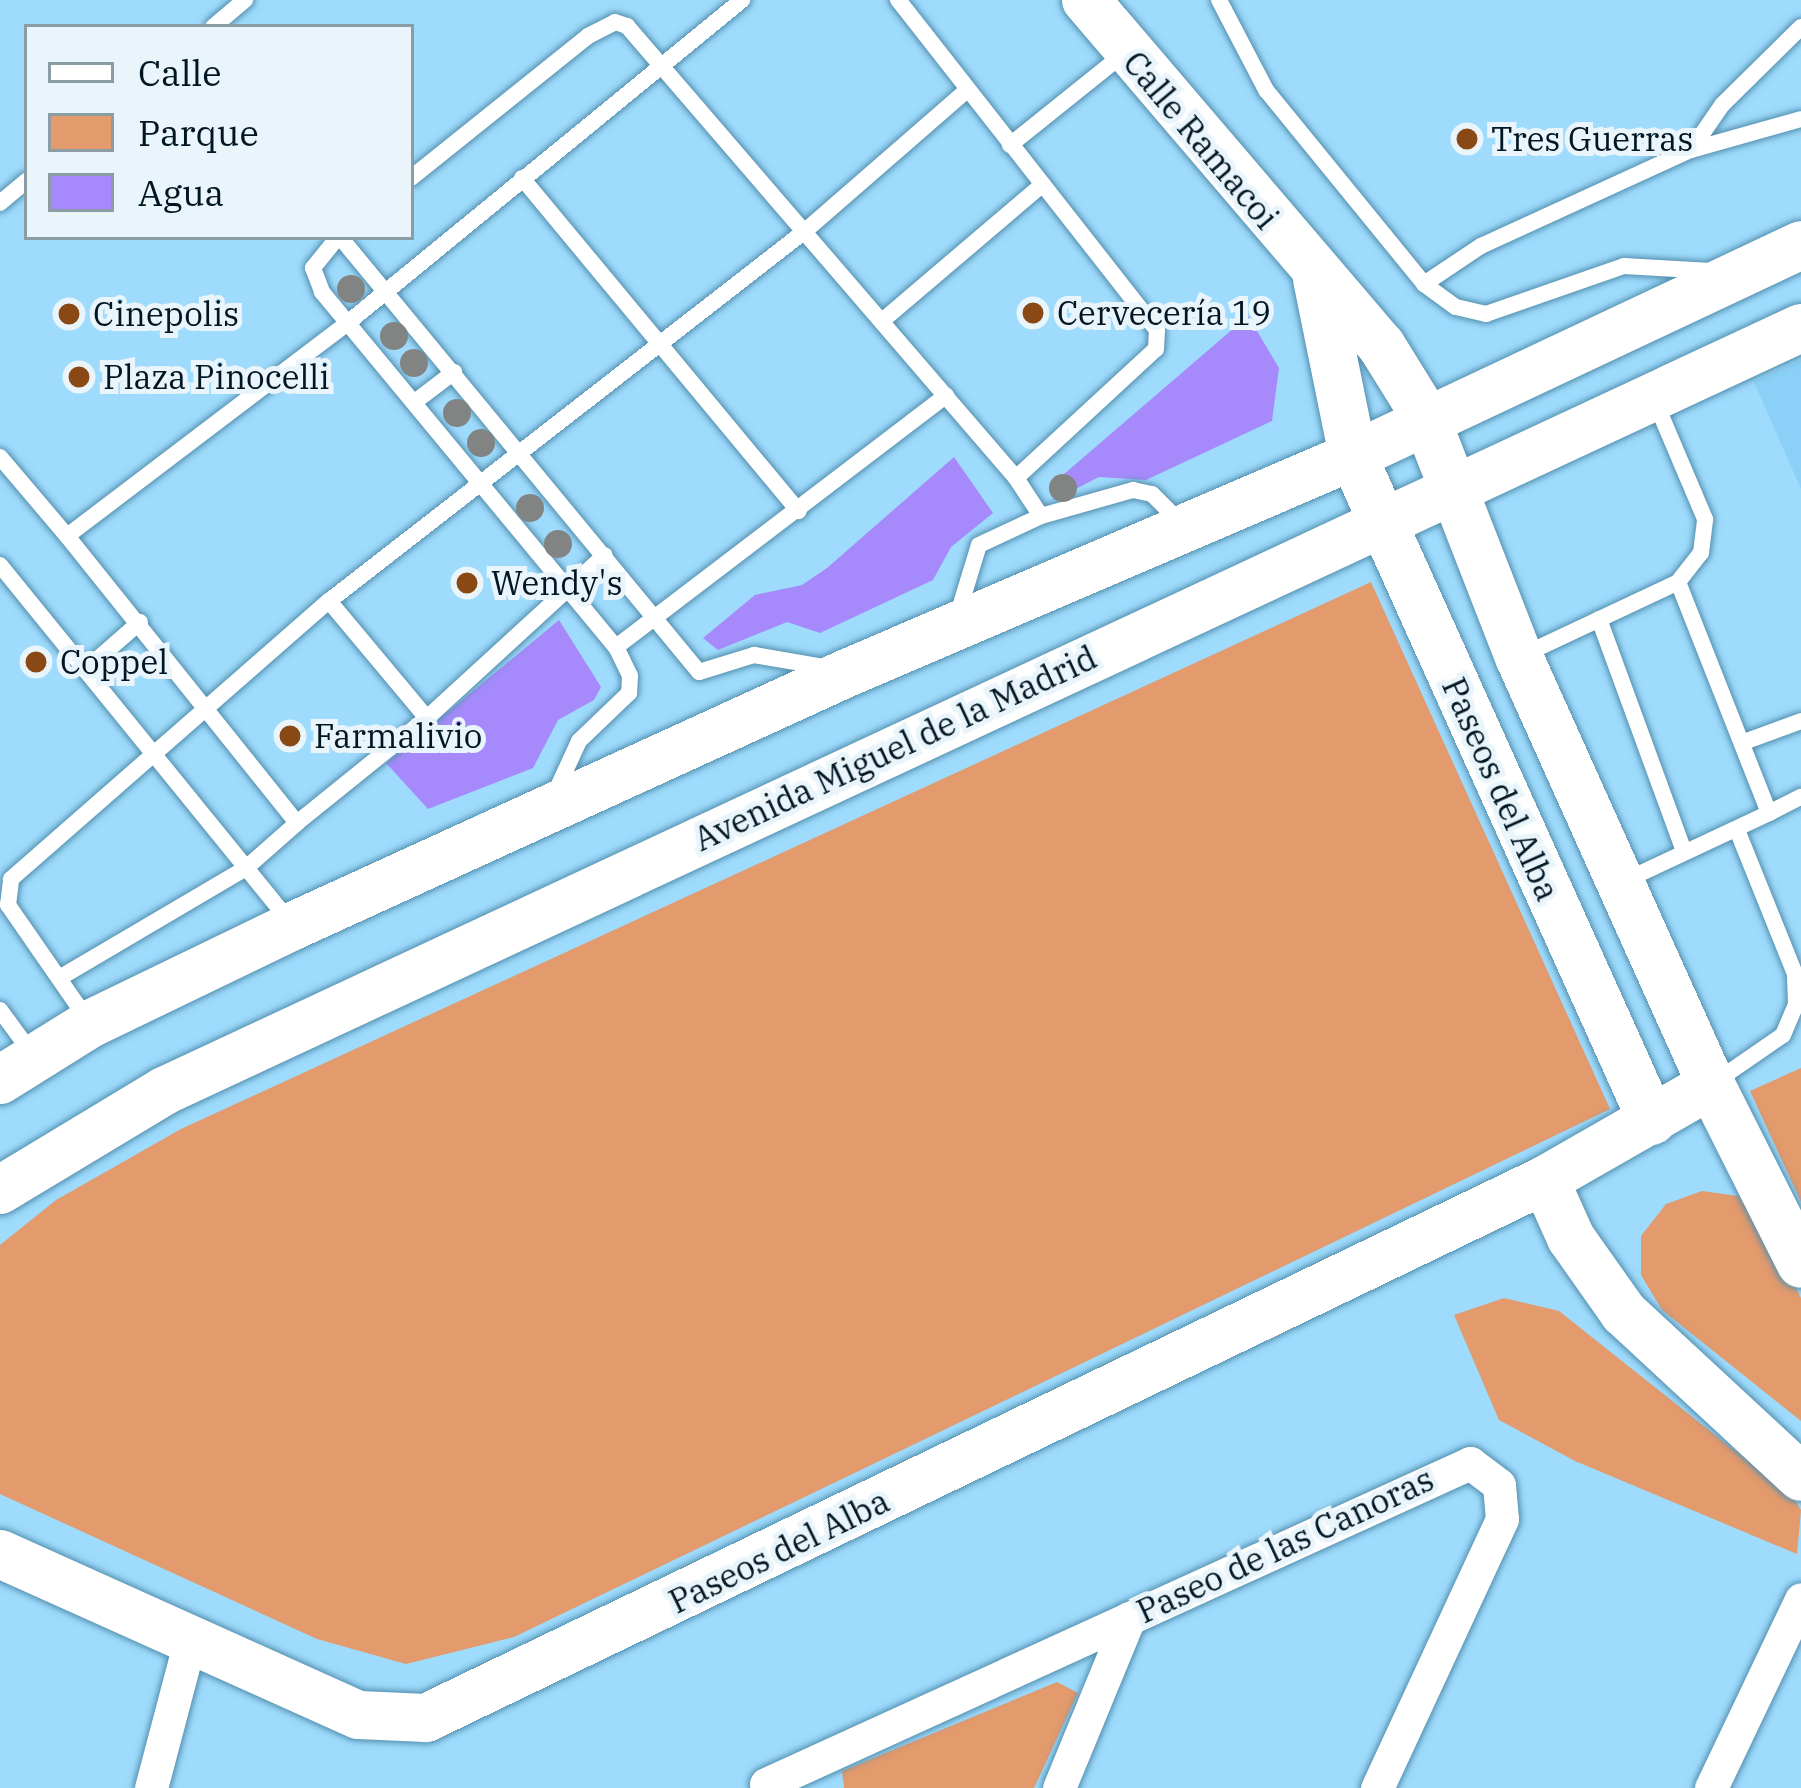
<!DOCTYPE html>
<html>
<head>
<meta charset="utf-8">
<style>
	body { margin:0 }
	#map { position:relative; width:1801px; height:1788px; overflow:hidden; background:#9edbfd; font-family:"IBM Plex Serif",serif }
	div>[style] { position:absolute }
	.built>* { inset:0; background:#8bd0f6 }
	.green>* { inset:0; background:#e39a6c }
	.water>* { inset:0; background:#a68afb }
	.roads { filter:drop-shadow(0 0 3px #548fae) drop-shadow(0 0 3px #548fae) }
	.lane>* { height:16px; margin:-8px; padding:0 8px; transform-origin:8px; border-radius:8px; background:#fff }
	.street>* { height:33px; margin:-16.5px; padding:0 16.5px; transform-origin:16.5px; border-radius:16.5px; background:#fff }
	.secondary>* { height:48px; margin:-24px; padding:0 24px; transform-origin:24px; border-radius:24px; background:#fff }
	.trees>* { width:28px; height:28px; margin:-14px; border-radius:50%; background:#818482 }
	.dots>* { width:33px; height:33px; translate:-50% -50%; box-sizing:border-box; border:6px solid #e9f5fb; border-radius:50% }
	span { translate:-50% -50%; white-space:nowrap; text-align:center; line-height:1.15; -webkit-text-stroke:10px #e9f5fb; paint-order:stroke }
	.poi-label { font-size:33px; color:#001622 }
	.left { translate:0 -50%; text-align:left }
	.street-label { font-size:33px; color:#001622 }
	.legend { position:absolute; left:24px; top:24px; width:390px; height:216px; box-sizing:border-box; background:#e9f5fb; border:3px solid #8c9ca4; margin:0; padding:15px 21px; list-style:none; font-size:36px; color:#001622 }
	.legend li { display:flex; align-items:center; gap:24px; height:60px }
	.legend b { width:60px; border:3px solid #8c9ca4 }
</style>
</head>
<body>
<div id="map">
	<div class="built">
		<i style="clip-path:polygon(1801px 360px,1801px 489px,1754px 382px)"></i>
	</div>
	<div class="green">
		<i style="clip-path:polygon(1371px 582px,1610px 1109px,514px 1637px,406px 1664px,317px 1639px,0 1494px,0 1245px,56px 1200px,181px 1129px)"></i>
		<i style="clip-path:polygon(1801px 1068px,1801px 1202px,1750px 1091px)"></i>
		<i style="clip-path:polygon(1702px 1191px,1738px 1196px,1770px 1235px,1801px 1298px,1801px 1421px,1662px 1310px,1641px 1275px,1641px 1236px,1666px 1204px)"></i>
		<i style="clip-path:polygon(1504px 1298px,1559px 1311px,1792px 1496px,1801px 1510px,1797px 1554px,1575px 1461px,1499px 1420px,1454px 1315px)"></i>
		<i style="clip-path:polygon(1057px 1682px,1078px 1693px,1034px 1788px,844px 1788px,842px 1771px)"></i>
	</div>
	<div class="water">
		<i style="clip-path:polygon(1248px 316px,1279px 368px,1272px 421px,1146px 480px,1099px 477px,1054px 500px,1049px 487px)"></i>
		<i style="clip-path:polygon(954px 457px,993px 513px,951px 547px,933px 580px,820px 633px,787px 622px,718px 650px,703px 638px,755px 595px,802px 585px,827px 568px)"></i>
		<i style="clip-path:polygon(559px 620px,601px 687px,594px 700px,558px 720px,533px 768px,428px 809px,386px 763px)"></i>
	</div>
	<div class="roads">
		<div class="lane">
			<i style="left:1219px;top:0;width:102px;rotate:62.4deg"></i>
			<i style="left:1266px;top:90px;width:250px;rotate:50.8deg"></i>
			<i style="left:1424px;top:284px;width:69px;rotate:-33.7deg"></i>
			<i style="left:1481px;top:246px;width:231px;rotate:-24.6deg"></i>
			<i style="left:1691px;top:150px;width:114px;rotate:-15.7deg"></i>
			<i style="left:213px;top:27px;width:42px;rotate:-40.2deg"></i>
			<i style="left:1010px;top:145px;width:149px;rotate:-38.7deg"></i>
			<i style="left:1691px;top:150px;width:55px;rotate:-55.4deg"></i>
			<i style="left:1722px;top:105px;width:111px;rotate:-44.6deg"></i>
			<i style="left:411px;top:178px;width:227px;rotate:-38.7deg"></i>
			<i style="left:588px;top:36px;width:30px;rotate:-27deg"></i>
			<i style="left:615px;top:22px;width:13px;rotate:18deg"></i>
			<i style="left:627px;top:26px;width:596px;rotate:49.28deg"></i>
			<i style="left:1016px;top:478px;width:190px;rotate:-42.7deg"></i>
			<i style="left:1156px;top:349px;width:19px;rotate:-87deg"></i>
			<i style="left:1157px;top:330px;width:420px;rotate:-128.1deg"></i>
			<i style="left:522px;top:178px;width:433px;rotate:50.3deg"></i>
			<i style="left:0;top:203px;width:35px;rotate:-40deg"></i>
			<i style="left:338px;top:237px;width:40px;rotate:129deg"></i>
			<i style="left:313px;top:268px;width:26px;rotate:69deg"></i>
			<i style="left:322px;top:292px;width:461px;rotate:50.4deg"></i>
			<i style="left:616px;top:647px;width:32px;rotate:64deg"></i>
			<i style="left:630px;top:676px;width:17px;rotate:93deg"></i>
			<i style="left:629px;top:693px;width:69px;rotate:136.2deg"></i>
			<i style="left:579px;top:741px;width:53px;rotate:114.6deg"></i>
			<i style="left:340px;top:237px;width:564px;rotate:50.47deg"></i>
			<i style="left:699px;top:672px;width:58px;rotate:-17.2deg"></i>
			<i style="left:754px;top:655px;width:76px;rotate:9.8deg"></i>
			<i style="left:1424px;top:284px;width:39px;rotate:36deg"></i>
			<i style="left:1456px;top:307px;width:31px;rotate:13deg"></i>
			<i style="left:1486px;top:314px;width:146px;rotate:-19.2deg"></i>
			<i style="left:1624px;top:266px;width:87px;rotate:3.3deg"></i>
			<i style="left:882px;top:321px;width:211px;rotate:-40.4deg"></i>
			<i style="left:416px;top:401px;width:48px;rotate:-37.3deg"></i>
			<i style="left:0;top:457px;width:104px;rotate:49.7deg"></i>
			<i style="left:1016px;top:478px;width:45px;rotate:56.7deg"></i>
			<i style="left:0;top:565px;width:461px;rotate:50.9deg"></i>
			<i style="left:329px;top:601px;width:153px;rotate:50.1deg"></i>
			<i style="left:427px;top:718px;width:241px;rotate:-42.5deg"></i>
			<i style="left:1599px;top:619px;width:247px;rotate:69.9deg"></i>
			<i style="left:956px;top:620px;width:78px;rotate:-73deg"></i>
			<i style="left:979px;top:545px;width:68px;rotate:-25.1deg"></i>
			<i style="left:1041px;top:516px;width:96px;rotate:-15.8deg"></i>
			<i style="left:1133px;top:490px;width:19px;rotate:12deg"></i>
			<i style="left:1152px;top:494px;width:41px;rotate:45deg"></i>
			<i style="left:616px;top:647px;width:415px;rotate:-37.3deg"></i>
			<i style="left:1521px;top:656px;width:174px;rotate:-25.2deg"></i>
			<i style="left:85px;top:670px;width:73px;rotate:-41.1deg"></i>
			<i style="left:427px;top:718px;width:167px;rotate:141.1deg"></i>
			<i style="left:297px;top:823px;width:368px;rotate:-128.7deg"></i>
			<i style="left:67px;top:536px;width:355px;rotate:-37.2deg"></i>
			<i style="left:350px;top:321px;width:507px;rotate:-39.31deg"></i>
			<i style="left:1744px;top:742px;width:61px;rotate:-20.2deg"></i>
			<i style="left:1769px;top:813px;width:36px;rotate:-27deg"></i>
			<i style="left:1624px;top:881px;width:160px;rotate:-25.1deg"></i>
			<i style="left:1769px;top:813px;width:248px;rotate:-111.5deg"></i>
			<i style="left:1678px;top:582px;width:37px;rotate:-52deg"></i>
			<i style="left:1701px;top:553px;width:34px;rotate:-83deg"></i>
			<i style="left:1705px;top:519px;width:130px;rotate:-113deg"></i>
			<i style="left:61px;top:977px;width:215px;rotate:-30.5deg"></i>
			<i style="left:246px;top:868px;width:68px;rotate:-41.4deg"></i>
			<i style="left:0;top:1010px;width:56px;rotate:53.7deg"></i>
			<i style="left:87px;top:1019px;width:139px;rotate:-124.7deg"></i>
			<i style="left:8px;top:905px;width:26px;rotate:-83deg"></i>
			<i style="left:11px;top:879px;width:422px;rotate:-41.2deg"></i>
			<i style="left:329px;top:601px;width:603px;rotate:-37.86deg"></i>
			<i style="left:805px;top:231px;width:211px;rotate:-41deg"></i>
			<i style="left:1712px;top:1084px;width:86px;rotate:-34.6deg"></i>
			<i style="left:1783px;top:1035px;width:33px;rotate:-67deg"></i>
			<i style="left:1796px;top:1005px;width:31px;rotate:-92deg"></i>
			<i style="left:1795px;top:974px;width:155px;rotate:-111.9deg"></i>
		</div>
		<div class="street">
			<i style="left:766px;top:1784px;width:774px;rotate:-24.51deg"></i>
			<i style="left:1470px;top:1463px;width:36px;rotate:37deg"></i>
			<i style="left:1499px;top:1485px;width:34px;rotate:85deg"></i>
			<i style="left:1502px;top:1519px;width:297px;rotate:114.9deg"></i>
			<i style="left:151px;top:1788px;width:153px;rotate:-75.2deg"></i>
			<i style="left:1059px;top:1788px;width:184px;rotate:-67.6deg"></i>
			<i style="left:1711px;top:1788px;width:209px;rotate:-64.5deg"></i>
		</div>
		<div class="secondary">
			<i style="left:1086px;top:0;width:454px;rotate:49.5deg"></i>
			<i style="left:1381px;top:345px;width:84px;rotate:58.2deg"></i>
			<i style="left:1425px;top:416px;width:259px;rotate:68.7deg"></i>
			<i style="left:1519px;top:657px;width:469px;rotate:65.8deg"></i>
			<i style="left:1711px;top:1085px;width:200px;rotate:63.3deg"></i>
			<i style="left:1317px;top:279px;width:181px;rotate:78.5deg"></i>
			<i style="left:1353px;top:456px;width:729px;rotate:65.79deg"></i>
			<i style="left:0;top:1080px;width:106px;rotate:-31.9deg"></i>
			<i style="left:90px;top:1024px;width:225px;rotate:-25.8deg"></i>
			<i style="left:293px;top:926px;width:609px;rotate:-24.55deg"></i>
			<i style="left:847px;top:673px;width:551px;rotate:-23.21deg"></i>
			<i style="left:1353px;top:456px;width:495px;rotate:-25.2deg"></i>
			<i style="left:1545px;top:1180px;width:64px;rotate:65.9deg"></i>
			<i style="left:1571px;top:1238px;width:92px;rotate:54.8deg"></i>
			<i style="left:1624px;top:1313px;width:241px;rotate:42.8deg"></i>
			<i style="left:0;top:1190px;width:192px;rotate:-31.1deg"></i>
			<i style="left:164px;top:1091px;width:1806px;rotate:-24.99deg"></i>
			<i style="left:0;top:1554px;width:393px;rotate:24.2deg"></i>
			<i style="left:359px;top:1715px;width:67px;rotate:2.6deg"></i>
			<i style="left:426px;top:1718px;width:1242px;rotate:-25.68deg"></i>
			<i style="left:1545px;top:1180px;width:191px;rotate:-29.8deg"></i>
		</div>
	</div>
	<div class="trees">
		<i style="left:351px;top:289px"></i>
		<i style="left:394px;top:336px"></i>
		<i style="left:414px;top:363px"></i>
		<i style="left:457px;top:413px"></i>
		<i style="left:481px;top:443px"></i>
		<i style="left:1063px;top:488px"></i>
		<i style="left:530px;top:508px"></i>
		<i style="left:558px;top:544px"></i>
	</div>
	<div class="dots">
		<i style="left:1467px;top:139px;background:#8a4815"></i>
		<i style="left:1033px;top:313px;background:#8a4815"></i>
		<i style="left:69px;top:314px;background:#8a4815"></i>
		<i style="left:79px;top:377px;background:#8a4815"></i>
		<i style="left:467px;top:583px;background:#8a4815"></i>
		<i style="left:36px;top:662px;background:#8a4815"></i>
		<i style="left:290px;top:736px;background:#8a4815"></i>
	</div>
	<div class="poi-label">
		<span class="left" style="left:1491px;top:139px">Tres Guerras</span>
		<span class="left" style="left:1057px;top:313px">Cervecería 19</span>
		<span class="left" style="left:93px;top:314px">Cinepolis</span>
		<span class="left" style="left:103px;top:377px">Plaza Pinocelli</span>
		<span class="left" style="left:491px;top:583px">Wendy's</span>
		<span class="left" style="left:60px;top:662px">Coppel</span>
		<span class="left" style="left:314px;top:736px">Farmalivio</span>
	</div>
	<div class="street-label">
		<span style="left:1201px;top:140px;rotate:50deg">Calle Ramacoi</span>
		<span style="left:895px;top:748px;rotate:-25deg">Avenida Miguel de la Madrid</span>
		<span style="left:1501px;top:789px;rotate:66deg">Paseos del Alba</span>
		<span style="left:1285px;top:1545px;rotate:-25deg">Paseo de las Canoras</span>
		<span style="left:779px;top:1551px;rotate:-26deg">Paseos del Alba</span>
	</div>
	<ul class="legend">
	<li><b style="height:15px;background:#fff"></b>Calle</li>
	<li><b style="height:33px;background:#e39a6c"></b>Parque</li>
	<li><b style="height:33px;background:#a68afb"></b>Agua</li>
	</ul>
</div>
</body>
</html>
